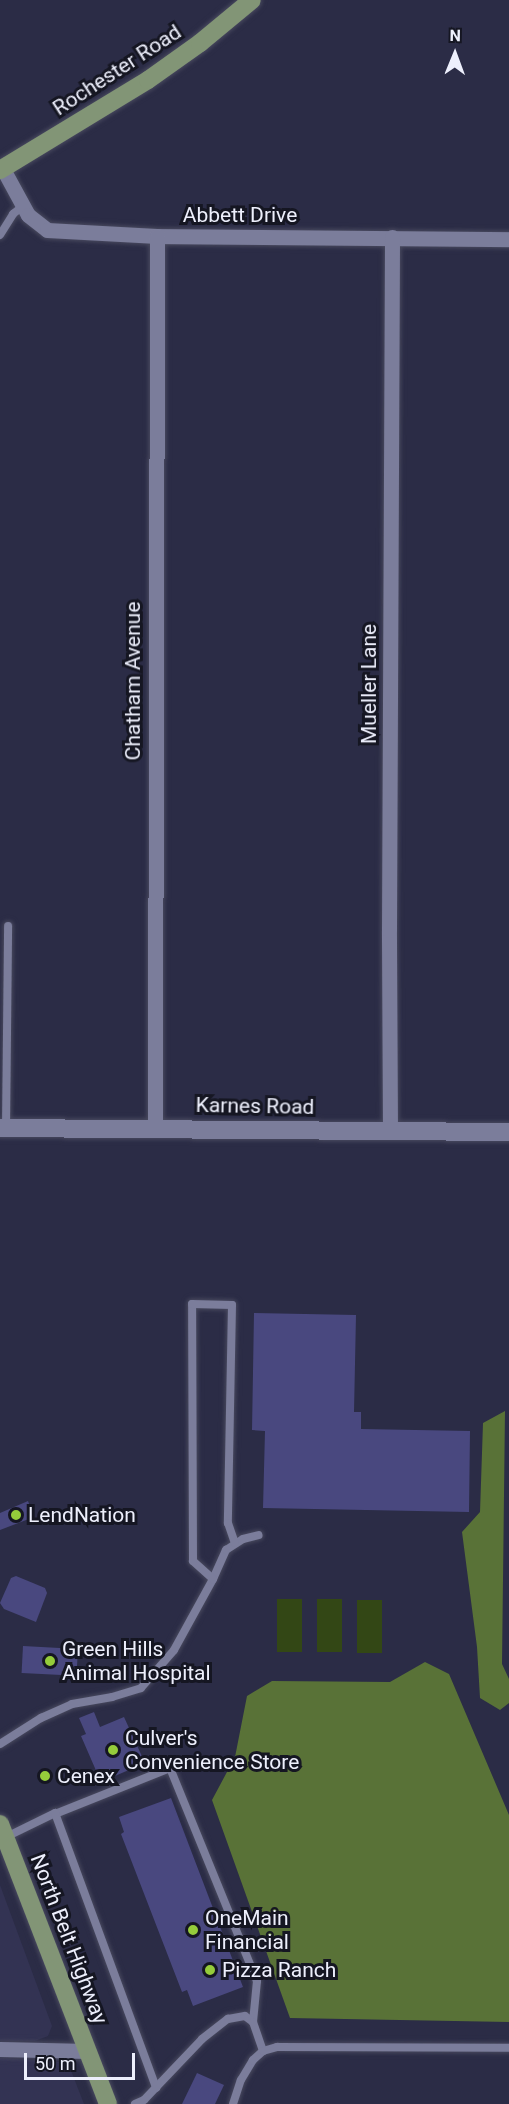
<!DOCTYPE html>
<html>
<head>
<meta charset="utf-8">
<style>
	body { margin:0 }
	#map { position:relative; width:509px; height:2104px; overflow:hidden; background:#2b2c46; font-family:Roboto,sans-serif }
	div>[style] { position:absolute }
	.built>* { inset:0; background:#333353 }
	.green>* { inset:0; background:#334715; transform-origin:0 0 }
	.forest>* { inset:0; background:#597237 }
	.building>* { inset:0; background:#49487f; transform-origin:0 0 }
	.roads { filter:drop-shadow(0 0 2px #48495e) drop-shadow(0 0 2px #48495e) }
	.lane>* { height:8px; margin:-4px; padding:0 4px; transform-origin:4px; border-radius:4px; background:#7b7d9b }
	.street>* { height:15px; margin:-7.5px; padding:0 7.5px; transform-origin:7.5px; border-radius:7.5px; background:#7b7d9b }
	.secondary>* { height:18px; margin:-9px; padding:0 9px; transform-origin:9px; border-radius:9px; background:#7b7d9b }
	.primary>* { height:18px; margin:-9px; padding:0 9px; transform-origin:9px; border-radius:9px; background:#829576 }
	.dots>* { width:16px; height:16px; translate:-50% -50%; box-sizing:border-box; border:3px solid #151622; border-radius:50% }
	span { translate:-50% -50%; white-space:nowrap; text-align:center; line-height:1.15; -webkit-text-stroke:6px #151622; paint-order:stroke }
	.street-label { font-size:21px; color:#edeffc }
	.poi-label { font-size:21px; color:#edeffc }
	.left { translate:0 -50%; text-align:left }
	.north { position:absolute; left:425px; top:24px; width:60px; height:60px; -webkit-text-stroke:4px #151622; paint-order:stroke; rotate:1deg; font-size:16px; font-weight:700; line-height:24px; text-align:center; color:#edeffc }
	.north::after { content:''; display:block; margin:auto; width:21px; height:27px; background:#edeffc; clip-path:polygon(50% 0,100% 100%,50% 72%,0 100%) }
	.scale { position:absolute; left:24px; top:2053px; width:111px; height:27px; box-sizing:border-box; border:3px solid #edeffc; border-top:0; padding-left:8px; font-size:18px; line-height:21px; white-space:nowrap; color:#edeffc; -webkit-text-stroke:4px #151622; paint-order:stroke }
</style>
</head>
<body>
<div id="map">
	<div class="built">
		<i style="clip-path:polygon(0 1885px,52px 2026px,48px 2036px,35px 2041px,0 2041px)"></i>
		<i style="clip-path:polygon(0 2058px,60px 2062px,70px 2068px,84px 2104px,0 2104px)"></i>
	</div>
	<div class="green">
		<i style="left:277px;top:1599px;width:25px;height:53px"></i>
		<i style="left:317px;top:1599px;width:25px;height:53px"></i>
		<i style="left:357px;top:1600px;width:25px;height:53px"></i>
	</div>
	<div class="forest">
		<i style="clip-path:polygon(505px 1411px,502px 1664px,509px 1679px,509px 1703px,500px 1710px,480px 1698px,477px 1647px,462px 1532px,480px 1512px,483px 1423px)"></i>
		<i style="clip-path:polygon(425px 1662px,449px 1674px,509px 1815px,509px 2022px,290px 2018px,212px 1800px,235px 1757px,247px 1696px,272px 1681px,390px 1682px)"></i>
	</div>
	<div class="building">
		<i style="clip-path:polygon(254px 1313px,356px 1315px,354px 1412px,361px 1412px,361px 1429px,470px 1431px,469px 1512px,263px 1508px,265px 1431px,252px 1430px)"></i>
		<i style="clip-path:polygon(28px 1501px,34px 1517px,0 1530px,0 1513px)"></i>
		<i style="clip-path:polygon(16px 1576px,45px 1588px,47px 1593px,36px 1622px,4px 1609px,0 1603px,11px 1578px)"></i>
		<i style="left:23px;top:1646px;width:55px;height:27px;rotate:3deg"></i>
		<i style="clip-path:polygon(94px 1712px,100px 1727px,124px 1717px,145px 1763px,101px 1782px,81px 1736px,86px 1734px,79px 1718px)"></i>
		<i style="clip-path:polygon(171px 1798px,243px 1987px,193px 2006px,187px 1990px,182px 1992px,121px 1834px,124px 1832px,119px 1817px)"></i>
		<i style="clip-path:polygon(197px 2073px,224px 2085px,215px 2104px,182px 2104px)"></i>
	</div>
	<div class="roads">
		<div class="lane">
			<i style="left:0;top:235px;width:25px;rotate:-58deg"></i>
			<i style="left:13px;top:214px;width:13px;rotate:-39deg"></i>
			<i style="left:6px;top:1128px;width:202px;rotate:-89.4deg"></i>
			<i style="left:213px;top:1579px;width:32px;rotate:-66deg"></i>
			<i style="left:226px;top:1550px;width:20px;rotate:-33deg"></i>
			<i style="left:243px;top:1539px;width:16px;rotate:-14deg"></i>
			<i style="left:0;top:1744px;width:49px;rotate:-32.4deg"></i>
			<i style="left:41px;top:1718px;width:34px;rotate:-24deg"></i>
			<i style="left:72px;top:1704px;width:41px;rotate:-9.9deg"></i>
			<i style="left:112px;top:1697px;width:30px;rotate:-17deg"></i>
			<i style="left:141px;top:1688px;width:50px;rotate:-49deg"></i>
			<i style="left:174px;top:1650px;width:81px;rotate:-61.2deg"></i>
			<i style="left:213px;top:1579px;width:27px;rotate:-138deg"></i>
			<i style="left:193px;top:1561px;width:257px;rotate:-90.2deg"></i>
			<i style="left:192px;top:1304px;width:40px;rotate:1.4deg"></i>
			<i style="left:232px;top:1305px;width:218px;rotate:91.1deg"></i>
			<i style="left:228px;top:1523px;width:21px;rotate:71deg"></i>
			<i style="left:55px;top:1814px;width:124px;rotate:-21.8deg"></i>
			<i style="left:170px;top:1768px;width:230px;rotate:67.8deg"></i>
			<i style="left:257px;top:1981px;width:41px;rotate:95.6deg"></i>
			<i style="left:6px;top:1837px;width:55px;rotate:-26.1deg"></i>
			<i style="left:55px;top:1813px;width:293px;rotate:69.8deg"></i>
			<i style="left:135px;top:2104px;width:10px;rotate:-24deg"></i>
			<i style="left:144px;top:2100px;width:84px;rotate:-46.4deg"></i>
			<i style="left:202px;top:2039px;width:33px;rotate:-38deg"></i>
			<i style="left:228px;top:2019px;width:17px;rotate:-10deg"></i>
			<i style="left:245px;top:2016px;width:10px;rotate:37deg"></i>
			<i style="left:253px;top:2022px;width:31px;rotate:71deg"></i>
			<i style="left:233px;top:2104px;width:25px;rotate:-72deg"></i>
			<i style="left:241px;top:2080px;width:23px;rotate:-59deg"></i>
			<i style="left:253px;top:2060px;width:13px;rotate:-42deg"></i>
			<i style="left:263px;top:2051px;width:15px;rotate:-16deg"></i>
			<i style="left:277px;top:2047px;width:232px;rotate:0.2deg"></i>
		</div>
		<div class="street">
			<i style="left:3px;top:169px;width:52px;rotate:61.5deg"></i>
			<i style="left:28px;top:215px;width:24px;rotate:38deg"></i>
			<i style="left:47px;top:230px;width:110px;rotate:3.1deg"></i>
			<i style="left:157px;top:236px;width:352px;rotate:0.5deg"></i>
			<i style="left:155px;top:1127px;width:891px;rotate:-89.87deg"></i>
			<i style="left:390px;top:1131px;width:201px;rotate:-90.3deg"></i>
			<i style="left:389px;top:930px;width:693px;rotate:-89.75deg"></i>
			<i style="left:0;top:2049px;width:88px;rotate:1.3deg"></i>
		</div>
		<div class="secondary">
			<i style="left:0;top:1128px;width:509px;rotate:0.45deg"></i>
		</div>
		<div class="primary">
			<i style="left:0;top:170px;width:173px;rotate:-31.3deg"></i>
			<i style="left:148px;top:80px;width:64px;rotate:-35.4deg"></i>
			<i style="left:200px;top:43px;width:67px;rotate:-39.6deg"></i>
			<i style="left:0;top:1824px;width:300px;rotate:68.9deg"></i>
		</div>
	</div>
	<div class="dots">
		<i style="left:16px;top:1515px;background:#95cc3b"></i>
		<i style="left:50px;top:1661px;background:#95cc3b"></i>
		<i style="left:113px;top:1750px;background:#95cc3b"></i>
		<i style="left:45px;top:1776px;background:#95cc3b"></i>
		<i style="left:193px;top:1930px;background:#95cc3b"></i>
		<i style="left:210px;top:1970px;background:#95cc3b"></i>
	</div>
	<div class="street-label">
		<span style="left:117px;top:70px;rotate:-33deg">Rochester Road</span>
		<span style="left:240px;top:215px">Abbett Drive</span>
		<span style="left:133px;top:681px;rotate:-90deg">Chatham Avenue</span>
		<span style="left:369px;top:684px;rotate:-90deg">Mueller Lane</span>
		<span style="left:255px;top:1106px;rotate:1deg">Karnes Road</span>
		<span style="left:69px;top:1939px;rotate:69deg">North Belt Highway</span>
	</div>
	<div class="poi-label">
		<span class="left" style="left:28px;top:1515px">LendNation</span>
		<span class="left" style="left:62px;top:1661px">Green Hills<br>Animal Hospital</span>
		<span class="left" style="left:125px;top:1750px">Culver's<br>Convenience Store</span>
		<span class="left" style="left:57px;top:1776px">Cenex</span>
		<span class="left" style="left:205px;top:1930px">OneMain<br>Financial</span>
		<span class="left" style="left:222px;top:1970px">Pizza Ranch</span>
	</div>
	<div class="north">N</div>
	<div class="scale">50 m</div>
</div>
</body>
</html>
